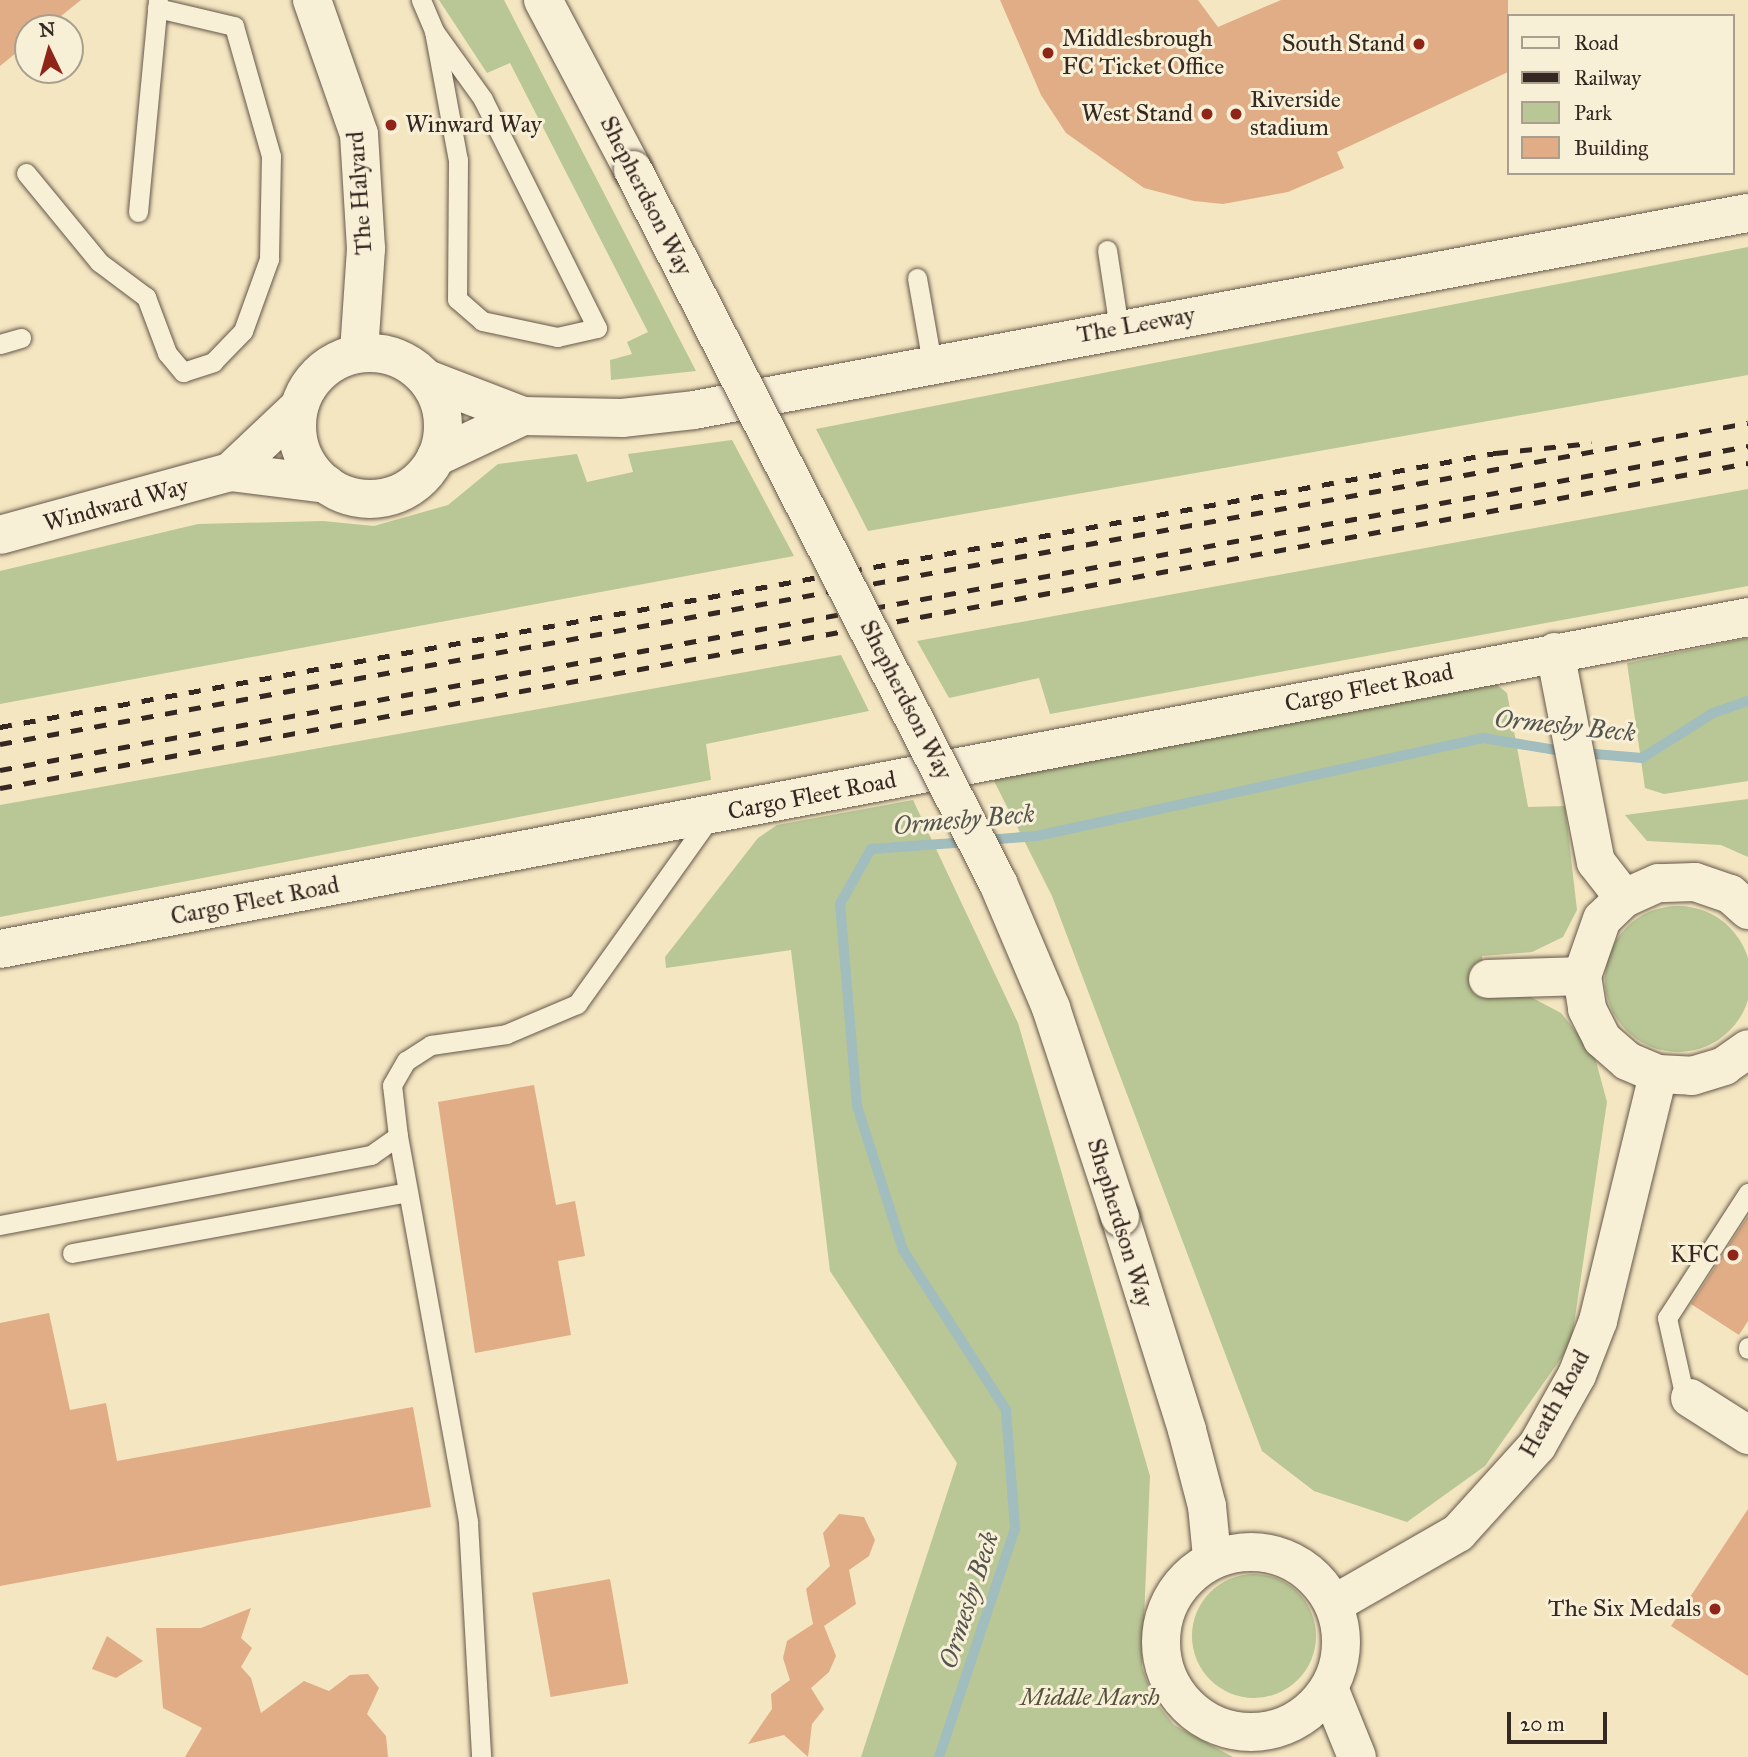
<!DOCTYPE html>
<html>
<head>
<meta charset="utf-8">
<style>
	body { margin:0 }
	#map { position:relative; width:1748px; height:1757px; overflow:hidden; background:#f4e6c1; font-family:"IM FELL Great Primer",serif }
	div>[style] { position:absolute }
	.green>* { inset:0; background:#b9c695 }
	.round { border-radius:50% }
	.stream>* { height:10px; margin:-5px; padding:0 5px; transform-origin:5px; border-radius:5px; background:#a1bdbd }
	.building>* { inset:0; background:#e0ad86; transform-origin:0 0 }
	.roads { filter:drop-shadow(0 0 2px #65584a) drop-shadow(0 0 2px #65584a) }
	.service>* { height:19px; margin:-9.5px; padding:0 9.5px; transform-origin:9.5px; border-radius:9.5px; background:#f8efd7 }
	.minor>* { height:38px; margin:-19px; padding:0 19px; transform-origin:19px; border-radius:19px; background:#f8efd7 }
	.tertiary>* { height:38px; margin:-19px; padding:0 19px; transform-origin:19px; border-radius:19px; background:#f8efd7 }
	.tertiary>.ring { margin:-19px; padding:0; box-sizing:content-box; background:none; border:38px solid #f8efd7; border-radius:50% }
	.rail>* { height:5px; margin-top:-2.5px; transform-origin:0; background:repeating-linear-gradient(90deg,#352822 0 12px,transparent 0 24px) }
	.bridges { filter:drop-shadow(0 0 2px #65584a) drop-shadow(0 0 2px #65584a) }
	.tertiary-bridge>* { height:38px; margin:-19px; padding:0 19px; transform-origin:19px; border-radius:19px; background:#f8efd7 }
	.dots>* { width:19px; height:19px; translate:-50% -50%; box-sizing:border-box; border:4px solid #f8efd7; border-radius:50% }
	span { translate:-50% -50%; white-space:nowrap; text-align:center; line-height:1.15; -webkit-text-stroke:6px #f8efd7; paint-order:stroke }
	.poi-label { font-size:24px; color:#352822 }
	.left { translate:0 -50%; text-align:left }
	.right { translate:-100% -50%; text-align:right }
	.street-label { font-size:24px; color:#352822 }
	.park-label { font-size:24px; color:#56503f; font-style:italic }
	.water-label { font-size:26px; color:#555550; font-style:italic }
	.legend { position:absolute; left:1507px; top:14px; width:228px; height:161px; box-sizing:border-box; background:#f8efd7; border:2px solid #aa9f8f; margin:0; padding:9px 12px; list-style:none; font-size:21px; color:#352822 }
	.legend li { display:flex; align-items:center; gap:14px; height:35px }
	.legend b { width:35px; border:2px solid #aa9f8f }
	.north { position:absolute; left:14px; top:14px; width:70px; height:70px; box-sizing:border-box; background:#f8efd7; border:2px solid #aa9f8f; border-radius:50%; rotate:355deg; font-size:19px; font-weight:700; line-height:28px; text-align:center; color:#352822 }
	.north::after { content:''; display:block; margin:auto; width:24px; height:32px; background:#8f2418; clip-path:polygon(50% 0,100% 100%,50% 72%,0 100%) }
	.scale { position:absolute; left:1507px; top:1712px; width:100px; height:32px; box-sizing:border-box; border:4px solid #352822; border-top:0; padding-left:9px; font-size:21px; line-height:24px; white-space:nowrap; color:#352822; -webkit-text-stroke:5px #f8efd7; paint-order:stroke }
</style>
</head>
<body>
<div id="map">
	<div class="green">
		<i style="clip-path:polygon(439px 0,504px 0,696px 371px,611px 380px,610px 360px,632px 354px,627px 342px,648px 332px,510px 63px,487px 73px)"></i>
		<i style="clip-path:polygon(1748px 247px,1748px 375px,868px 531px,816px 429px)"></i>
		<i style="clip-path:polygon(732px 440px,794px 556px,0 704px,0 571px,198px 524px,323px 521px,374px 526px,448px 505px,498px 464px,577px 454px,587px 482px,633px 472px,628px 454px)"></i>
		<i style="clip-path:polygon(1748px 489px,1748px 586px,1050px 714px,1039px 678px,949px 698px,917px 641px)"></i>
		<i style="clip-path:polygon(1748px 638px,1748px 781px,1664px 794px,1645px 788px,1627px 663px)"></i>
		<i style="clip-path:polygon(841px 655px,869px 711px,706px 744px,711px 780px,0 917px,0 805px)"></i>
		<i style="clip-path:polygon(1496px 684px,1507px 693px,1528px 807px,1565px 806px,1577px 910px,1563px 937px,1532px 952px,1482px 956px,1487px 992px,1525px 994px,1561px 1013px,1594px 1054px,1607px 1102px,1571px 1344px,1485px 1466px,1407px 1522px,1314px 1491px,1262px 1451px,1052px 896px,992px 777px)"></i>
		<i style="clip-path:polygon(1748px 799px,1748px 857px,1721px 845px,1647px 841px,1625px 815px)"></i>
		<i style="clip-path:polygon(913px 800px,1018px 1023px,1150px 1476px,1142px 1667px,1154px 1700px,1174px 1725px,1233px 1757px,861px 1757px,957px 1463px,830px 1271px,791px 950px,666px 968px,665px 957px,758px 838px,777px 825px)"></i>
		<i class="round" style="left:1605px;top:906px;width:146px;height:146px"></i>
		<i class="round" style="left:1192px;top:1574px;width:124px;height:124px"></i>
	</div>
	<div class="stream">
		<i style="left:1583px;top:753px;width:59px;rotate:4.8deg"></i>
		<i style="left:1642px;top:758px;width:84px;rotate:-32.4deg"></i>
		<i style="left:1713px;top:713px;width:37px;rotate:-19deg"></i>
		<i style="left:986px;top:840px;width:51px;rotate:-4.5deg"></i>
		<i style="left:1037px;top:836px;width:457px;rotate:-12.4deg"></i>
		<i style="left:1483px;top:738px;width:86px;rotate:9.4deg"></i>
		<i style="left:939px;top:1757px;width:241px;rotate:-71.6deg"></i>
		<i style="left:1015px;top:1528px;width:118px;rotate:-94.4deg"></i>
		<i style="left:1006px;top:1410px;width:190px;rotate:-122.8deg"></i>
		<i style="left:903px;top:1250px;width:151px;rotate:-107.7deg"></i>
		<i style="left:857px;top:1106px;width:203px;rotate:-94.8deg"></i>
		<i style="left:840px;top:904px;width:63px;rotate:-60.6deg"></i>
		<i style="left:871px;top:849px;width:97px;rotate:-4.1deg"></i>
	</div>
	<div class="building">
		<i style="clip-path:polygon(0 0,81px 0,46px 28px,28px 28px,28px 43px,0 66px)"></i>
		<i style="clip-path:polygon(1000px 0,1198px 0,1218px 27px,1281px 0,1508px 0,1508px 72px,1337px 152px,1344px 168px,1288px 192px,1223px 204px,1194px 201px,1144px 188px,1066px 133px,1041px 95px)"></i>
		<i style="clip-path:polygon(534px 1085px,556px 1205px,575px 1201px,585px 1256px,558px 1261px,571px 1335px,475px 1353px,438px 1102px)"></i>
		<i style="clip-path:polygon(1748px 1216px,1748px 1321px,1739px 1335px,1691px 1304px)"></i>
		<i style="clip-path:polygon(49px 1313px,70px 1410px,106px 1403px,117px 1461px,413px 1407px,431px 1507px,0 1586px,0 1323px)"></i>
		<i style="clip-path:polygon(1748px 1509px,1748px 1676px,1671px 1626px)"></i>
		<i style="clip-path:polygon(839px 1514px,864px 1517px,875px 1540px,869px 1556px,849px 1570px,856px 1604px,824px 1626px,836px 1656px,829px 1672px,811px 1688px,824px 1709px,812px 1724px,808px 1757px,784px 1735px,748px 1744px,772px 1709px,771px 1694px,790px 1680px,783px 1658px,787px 1641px,813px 1624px,806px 1589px,830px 1566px,823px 1533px)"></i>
		<i style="left:610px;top:1579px;width:106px;height:79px;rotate:80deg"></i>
		<i style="clip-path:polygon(251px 1608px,241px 1638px,252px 1648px,241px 1667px,251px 1678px,261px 1713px,304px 1681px,329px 1691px,350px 1675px,368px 1674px,379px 1688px,367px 1714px,386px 1736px,388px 1757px,185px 1757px,202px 1728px,163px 1708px,156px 1628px,201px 1628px)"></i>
		<i style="clip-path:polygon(107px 1636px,143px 1661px,116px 1678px,92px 1669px)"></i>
	</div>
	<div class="roads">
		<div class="service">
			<i style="left:421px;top:0;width:34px;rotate:67deg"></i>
			<i style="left:434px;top:31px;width:131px;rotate:79.5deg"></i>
			<i style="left:458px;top:160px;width:139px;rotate:90.4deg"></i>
			<i style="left:457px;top:299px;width:33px;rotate:41deg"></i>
			<i style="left:482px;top:321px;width:77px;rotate:12deg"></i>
			<i style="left:557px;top:337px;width:41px;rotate:-12.7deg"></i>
			<i style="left:597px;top:328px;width:256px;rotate:-116.5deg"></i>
			<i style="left:483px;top:99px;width:84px;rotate:-125.8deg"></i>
			<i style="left:26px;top:173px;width:115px;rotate:50.6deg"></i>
			<i style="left:99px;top:262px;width:59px;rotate:36.7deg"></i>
			<i style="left:146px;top:297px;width:60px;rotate:69.4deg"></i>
			<i style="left:167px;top:353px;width:25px;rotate:50deg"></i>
			<i style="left:183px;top:372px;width:32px;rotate:-18deg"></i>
			<i style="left:213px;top:362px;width:43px;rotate:-45.9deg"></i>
			<i style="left:243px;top:331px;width:77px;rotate:-70.1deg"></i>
			<i style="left:269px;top:259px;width:103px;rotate:-88.9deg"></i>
			<i style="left:271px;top:156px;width:135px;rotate:-105.9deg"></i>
			<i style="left:234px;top:26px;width:79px;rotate:-166.8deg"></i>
			<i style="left:138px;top:212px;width:213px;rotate:-84.6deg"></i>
			<i style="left:1107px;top:250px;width:79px;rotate:81.3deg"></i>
			<i style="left:917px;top:278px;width:86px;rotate:80deg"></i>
			<i style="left:0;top:344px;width:22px;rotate:-16deg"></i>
			<i style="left:398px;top:1136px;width:392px;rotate:79.7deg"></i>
			<i style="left:468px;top:1522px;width:235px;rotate:86.8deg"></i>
			<i style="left:0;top:1225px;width:378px;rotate:-10.7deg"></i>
			<i style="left:371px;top:1155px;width:33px;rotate:-35deg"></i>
			<i style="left:398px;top:1136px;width:51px;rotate:-96.7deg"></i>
			<i style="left:392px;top:1085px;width:28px;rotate:-60deg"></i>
			<i style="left:406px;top:1061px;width:30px;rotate:-33deg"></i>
			<i style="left:431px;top:1045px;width:76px;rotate:-8.3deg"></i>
			<i style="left:506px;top:1034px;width:77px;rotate:-22.9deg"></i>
			<i style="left:577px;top:1004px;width:231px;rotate:-54.5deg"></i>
			<i style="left:72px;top:1253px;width:341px;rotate:-10.3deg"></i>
			<i style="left:1748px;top:1347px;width:2px;rotate:90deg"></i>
			<i style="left:1690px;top:1398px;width:11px;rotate:-128deg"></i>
			<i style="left:1683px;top:1389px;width:73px;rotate:-102.7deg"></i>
			<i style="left:1667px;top:1318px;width:149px;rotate:-57.1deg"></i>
		</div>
		<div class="minor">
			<i style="left:1555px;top:652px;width:214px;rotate:79deg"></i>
			<i style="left:1596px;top:862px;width:46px;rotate:52.1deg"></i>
			<i style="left:1748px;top:910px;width:24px;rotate:-138deg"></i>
			<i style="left:1730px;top:894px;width:37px;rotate:-161deg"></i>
			<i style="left:1695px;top:882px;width:37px;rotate:178deg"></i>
			<i style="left:1658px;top:883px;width:37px;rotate:156deg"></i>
			<i style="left:1624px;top:898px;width:30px;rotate:136deg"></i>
			<i style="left:1602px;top:919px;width:60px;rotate:109.3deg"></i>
			<i style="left:1582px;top:976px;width:33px;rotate:81deg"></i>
			<i style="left:1587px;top:1009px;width:34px;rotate:63deg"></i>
			<i style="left:1602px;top:1039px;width:33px;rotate:41deg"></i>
			<i style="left:1627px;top:1061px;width:34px;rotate:23deg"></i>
			<i style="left:1658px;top:1074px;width:34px;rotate:3deg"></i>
			<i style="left:1692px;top:1076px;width:34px;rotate:-17deg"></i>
			<i style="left:1724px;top:1066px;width:29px;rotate:-35deg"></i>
			<i style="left:0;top:949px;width:1779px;rotate:-10.75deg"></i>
			<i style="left:1488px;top:979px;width:94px;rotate:-1.8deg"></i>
			<i style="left:1690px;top:1398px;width:69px;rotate:32.5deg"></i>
			<i style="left:1334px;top:1604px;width:143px;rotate:-29.8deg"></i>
			<i style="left:1458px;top:1533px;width:118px;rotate:-47.8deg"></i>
			<i style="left:1537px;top:1446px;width:81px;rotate:-60.6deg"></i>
			<i style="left:1577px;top:1375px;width:58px;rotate:-68.7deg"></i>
			<i style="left:1598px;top:1321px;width:254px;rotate:-76.3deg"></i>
		</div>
		<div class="tertiary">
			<i style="left:312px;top:0;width:142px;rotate:70.7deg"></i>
			<i style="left:359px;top:134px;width:115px;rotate:86.5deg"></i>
			<i style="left:366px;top:249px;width:103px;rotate:93.9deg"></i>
			<i style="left:543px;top:0;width:192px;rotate:62.1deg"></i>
			<i class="ring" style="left:297px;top:353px;width:108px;height:108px"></i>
			<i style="left:427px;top:379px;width:103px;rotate:21.1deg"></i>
			<i style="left:436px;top:457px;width:96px;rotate:-25.2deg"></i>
			<i style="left:523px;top:416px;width:99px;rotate:1.2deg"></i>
			<i style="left:622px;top:418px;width:72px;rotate:-6.3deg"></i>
			<i style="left:694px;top:410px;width:1072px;rotate:-10.59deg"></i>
			<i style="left:230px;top:472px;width:97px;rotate:7.1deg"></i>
			<i style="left:0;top:535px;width:238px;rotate:-15.3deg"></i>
			<i style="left:230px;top:472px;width:93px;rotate:-43.3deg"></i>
			<i style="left:1120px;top:1217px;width:223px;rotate:72.5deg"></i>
			<i style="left:1187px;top:1430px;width:79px;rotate:75.3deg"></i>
			<i style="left:1207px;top:1506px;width:51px;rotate:84.4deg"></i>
			<i class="ring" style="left:1161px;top:1552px;width:142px;height:142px"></i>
			<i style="left:1329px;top:1688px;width:74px;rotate:67.9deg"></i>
		</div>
	</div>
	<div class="rail">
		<i style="left:0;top:727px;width:1521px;rotate:-10.38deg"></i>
		<i style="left:1496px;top:453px;width:96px;rotate:-6deg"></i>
		<i style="left:0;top:744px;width:1777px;rotate:-10.41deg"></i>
		<i style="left:0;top:770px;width:1778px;rotate:-10.5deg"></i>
		<i style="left:0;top:788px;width:1778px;rotate:-10.53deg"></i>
	</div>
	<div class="bridges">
		<div class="tertiary-bridge">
			<i style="left:633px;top:170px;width:801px;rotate:62.89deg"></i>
			<i style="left:998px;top:883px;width:136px;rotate:67deg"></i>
			<i style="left:1051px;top:1008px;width:220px;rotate:71.7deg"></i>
		</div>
	</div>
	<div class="dots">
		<i style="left:1419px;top:44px;background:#8f2418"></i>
		<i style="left:1048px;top:53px;background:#8f2418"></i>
		<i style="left:1207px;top:114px;background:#8f2418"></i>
		<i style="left:1236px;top:114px;background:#8f2418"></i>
		<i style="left:391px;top:125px;background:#8f2418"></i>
		<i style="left:1733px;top:1255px;background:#8f2418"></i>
		<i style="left:1715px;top:1609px;background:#8f2418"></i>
	</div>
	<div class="poi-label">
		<span class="left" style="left:1062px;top:53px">Middlesbrough<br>FC Ticket Office</span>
		<span class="right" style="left:1405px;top:44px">South Stand</span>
		<span class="left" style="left:1250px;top:114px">Riverside<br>stadium</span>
		<span class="right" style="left:1193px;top:114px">West Stand</span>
		<span class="left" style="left:405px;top:125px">Winward Way</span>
		<span class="right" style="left:1719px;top:1255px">KFC</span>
		<span class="right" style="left:1701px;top:1609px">The Six Medals</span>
	</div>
	<div class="street-label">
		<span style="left:360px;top:193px;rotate:-94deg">The Halyard</span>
		<span style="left:646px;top:196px;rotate:63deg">Shepherdson Way</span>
		<span style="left:1136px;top:325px;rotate:-10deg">The Leeway</span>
		<span style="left:116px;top:505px;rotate:-15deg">Windward Way</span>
		<span style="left:1369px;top:688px;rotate:-11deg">Cargo Fleet Road</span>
		<span style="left:906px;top:700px;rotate:63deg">Shepherdson Way</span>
		<span style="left:812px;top:796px;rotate:-11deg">Cargo Fleet Road</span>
		<span style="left:255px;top:901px;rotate:-11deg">Cargo Fleet Road</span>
		<span style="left:1120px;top:1223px;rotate:73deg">Shepherdson Way</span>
		<span style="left:1555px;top:1404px;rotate:-61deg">Heath Road</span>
	</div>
	<div class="park-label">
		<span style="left:1090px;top:1698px">Middle Marsh</span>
	</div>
	<div class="water-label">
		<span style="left:1565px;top:726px;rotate:6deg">Ormesby Beck</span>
		<span style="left:964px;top:820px;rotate:-5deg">Ormesby Beck</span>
		<span style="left:969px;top:1600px;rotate:-72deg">Ormesby Beck</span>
	</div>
	<ul class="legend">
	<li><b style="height:9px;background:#f8efd7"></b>Road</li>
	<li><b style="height:9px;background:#352822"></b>Railway</li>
	<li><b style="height:19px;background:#b9c695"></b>Park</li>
	<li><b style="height:19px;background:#e0ad86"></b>Building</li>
	</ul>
	<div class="north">N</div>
	<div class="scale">20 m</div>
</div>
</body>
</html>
